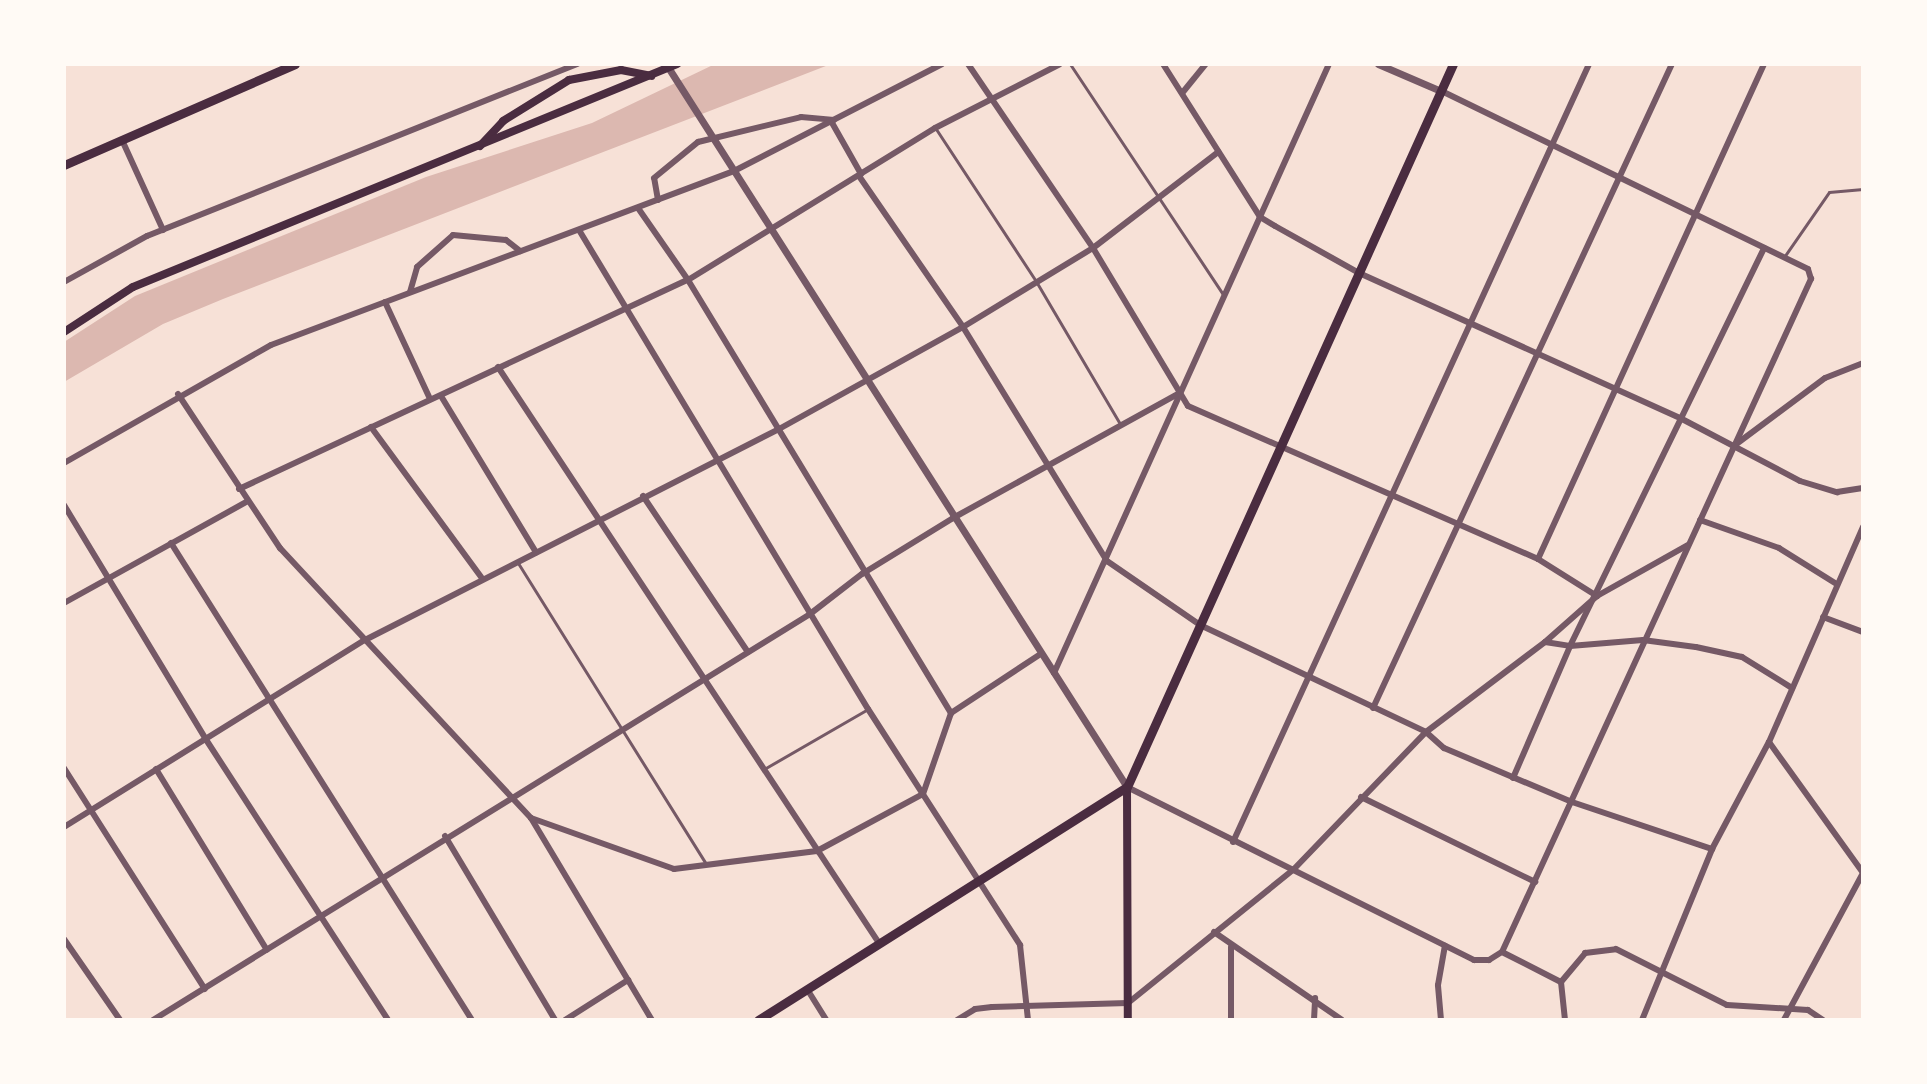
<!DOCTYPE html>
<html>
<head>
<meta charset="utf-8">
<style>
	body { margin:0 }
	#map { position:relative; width:1927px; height:1084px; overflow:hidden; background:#f7e1d7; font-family:"Source Sans 3",sans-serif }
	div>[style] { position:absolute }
	.water>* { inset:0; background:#dcb8b0 }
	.service>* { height:3px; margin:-1.5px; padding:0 1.5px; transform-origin:1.5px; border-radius:1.5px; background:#755966 }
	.minor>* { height:6px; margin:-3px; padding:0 3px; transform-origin:3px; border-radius:3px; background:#755966 }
	.tertiary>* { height:7px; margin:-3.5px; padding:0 3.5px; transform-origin:3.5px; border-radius:3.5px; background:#755966 }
	.secondary>* { height:8px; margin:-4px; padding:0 4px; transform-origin:4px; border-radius:4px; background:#4a2c40 }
	.primary>* { height:9px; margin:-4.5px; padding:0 4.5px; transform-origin:4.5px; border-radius:4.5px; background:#4a2c40 }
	span { translate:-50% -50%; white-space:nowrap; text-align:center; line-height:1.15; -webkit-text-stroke:6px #fffaf5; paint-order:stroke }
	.frame { position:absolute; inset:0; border:66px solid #fffaf5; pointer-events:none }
</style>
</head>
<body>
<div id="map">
	<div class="water">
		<i style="clip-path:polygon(715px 64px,831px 64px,223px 299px,163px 324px,64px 382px,64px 342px,135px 296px,426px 177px,592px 123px)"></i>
	</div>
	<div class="service">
		<i style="left:1070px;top:64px;width:278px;rotate:56.4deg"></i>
		<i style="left:936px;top:129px;width:184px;rotate:56.7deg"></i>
		<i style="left:1037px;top:283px;width:164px;rotate:59.5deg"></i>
		<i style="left:1784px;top:257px;width:79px;rotate:-55.3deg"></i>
		<i style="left:1829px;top:192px;width:34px;rotate:-5deg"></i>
		<i style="left:518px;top:563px;width:356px;rotate:58deg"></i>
		<i style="left:764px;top:769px;width:120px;rotate:-30deg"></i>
	</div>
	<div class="minor">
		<i style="left:968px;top:64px;width:222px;rotate:55.8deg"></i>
		<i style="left:1093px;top:248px;width:184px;rotate:59deg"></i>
		<i style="left:1188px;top:406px;width:382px;rotate:23.6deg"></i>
		<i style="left:1538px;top:559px;width:70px;rotate:32.1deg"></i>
		<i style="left:1163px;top:64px;width:181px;rotate:57.6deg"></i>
		<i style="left:1260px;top:217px;width:17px;rotate:31deg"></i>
		<i style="left:1275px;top:226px;width:96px;rotate:29.2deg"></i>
		<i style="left:1359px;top:273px;width:354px;rotate:24.3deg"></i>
		<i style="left:1682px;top:419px;width:133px;rotate:27.7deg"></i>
		<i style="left:1800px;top:481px;width:39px;rotate:17deg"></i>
		<i style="left:1837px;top:492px;width:26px;rotate:-9deg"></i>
		<i style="left:1183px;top:92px;width:36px;rotate:-51deg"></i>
		<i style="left:831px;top:121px;width:61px;rotate:60.5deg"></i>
		<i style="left:122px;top:140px;width:99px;rotate:65.5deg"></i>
		<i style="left:859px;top:176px;width:183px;rotate:55.4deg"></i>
		<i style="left:963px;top:327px;width:275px;rotate:58.4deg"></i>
		<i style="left:1107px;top:561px;width:113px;rotate:34.5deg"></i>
		<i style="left:1200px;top:625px;width:250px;rotate:25.3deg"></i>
		<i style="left:1426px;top:732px;width:24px;rotate:42deg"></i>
		<i style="left:1444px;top:748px;width:139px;rotate:22.9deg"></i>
		<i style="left:1572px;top:802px;width:148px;rotate:18.6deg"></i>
		<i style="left:658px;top:200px;width:22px;rotate:-100deg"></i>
		<i style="left:654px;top:178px;width:57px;rotate:-39.3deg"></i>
		<i style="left:698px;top:142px;width:106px;rotate:-13.6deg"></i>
		<i style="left:801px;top:117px;width:33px;rotate:5deg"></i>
		<i style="left:638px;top:208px;width:88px;rotate:55.2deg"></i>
		<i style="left:688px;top:280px;width:507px;rotate:58.73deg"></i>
		<i style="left:579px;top:230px;width:559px;rotate:58.9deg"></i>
		<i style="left:868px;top:709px;width:281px;rotate:57.2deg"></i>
		<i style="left:1020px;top:945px;width:75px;rotate:83.9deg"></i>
		<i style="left:64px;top:282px;width:95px;rotate:-29deg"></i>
		<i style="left:147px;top:236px;width:464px;rotate:-21.8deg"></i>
		<i style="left:410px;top:292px;width:26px;rotate:-74deg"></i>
		<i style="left:417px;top:267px;width:48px;rotate:-41.6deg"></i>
		<i style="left:453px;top:235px;width:53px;rotate:5.4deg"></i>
		<i style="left:506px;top:240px;width:18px;rotate:38deg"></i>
		<i style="left:385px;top:302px;width:107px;rotate:65.1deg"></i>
		<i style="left:498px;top:367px;width:691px;rotate:56.52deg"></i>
		<i style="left:178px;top:394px;width:185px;rotate:56.5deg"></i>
		<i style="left:280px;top:548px;width:369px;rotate:47.1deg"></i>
		<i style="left:531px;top:818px;width:235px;rotate:59.1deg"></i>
		<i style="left:441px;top:396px;width:183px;rotate:58.7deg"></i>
		<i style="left:371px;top:427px;width:186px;rotate:53.7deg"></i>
		<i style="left:1735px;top:445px;width:112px;rotate:-36.7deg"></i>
		<i style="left:1825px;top:378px;width:41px;rotate:-21.5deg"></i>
		<i style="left:64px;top:463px;width:238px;rotate:-29.7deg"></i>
		<i style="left:271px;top:345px;width:495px;rotate:-20.6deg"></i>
		<i style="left:734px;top:171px;width:234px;rotate:-27.2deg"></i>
		<i style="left:239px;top:489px;width:495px;rotate:-25deg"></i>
		<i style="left:688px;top:280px;width:290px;rotate:-31.6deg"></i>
		<i style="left:935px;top:128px;width:140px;rotate:-27.1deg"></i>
		<i style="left:643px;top:496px;width:188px;rotate:56.1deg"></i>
		<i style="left:64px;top:505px;width:272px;rotate:58.8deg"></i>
		<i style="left:205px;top:738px;width:336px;rotate:57deg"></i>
		<i style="left:1700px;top:520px;width:84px;rotate:19.5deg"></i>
		<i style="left:1779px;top:548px;width:66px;rotate:32deg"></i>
		<i style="left:171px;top:543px;width:564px;rotate:57.75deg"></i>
		<i style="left:1538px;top:559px;width:544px;rotate:-65.46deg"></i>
		<i style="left:64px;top:603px;width:210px;rotate:-29deg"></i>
		<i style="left:1823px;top:617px;width:43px;rotate:20.6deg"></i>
		<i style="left:1545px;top:642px;width:25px;rotate:9deg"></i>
		<i style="left:1570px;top:646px;width:73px;rotate:-4.7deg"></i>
		<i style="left:1643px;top:640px;width:53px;rotate:7.5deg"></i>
		<i style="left:1696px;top:647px;width:47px;rotate:12.3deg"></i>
		<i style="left:1742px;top:657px;width:59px;rotate:31.8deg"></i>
		<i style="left:1054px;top:673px;width:668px;rotate:-65.7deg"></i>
		<i style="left:1373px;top:708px;width:710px;rotate:-65.1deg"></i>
		<i style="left:1769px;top:742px;width:161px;rotate:54.3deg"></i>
		<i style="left:1863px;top:873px;width:167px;rotate:118.3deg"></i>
		<i style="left:64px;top:768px;width:262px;rotate:57.5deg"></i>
		<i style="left:156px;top:769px;width:212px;rotate:58.5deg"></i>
		<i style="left:1513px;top:778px;width:144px;rotate:-66.6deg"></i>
		<i style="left:1570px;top:646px;width:443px;rotate:-64deg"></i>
		<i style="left:1127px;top:787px;width:388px;rotate:26.5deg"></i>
		<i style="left:1474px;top:960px;width:15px"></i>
		<i style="left:1489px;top:960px;width:15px;rotate:-32deg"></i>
		<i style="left:1502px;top:952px;width:741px;rotate:-65.34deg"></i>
		<i style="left:1811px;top:279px;width:10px;rotate:-107deg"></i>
		<i style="left:1808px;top:269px;width:408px;rotate:-154.1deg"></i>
		<i style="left:1361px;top:797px;width:194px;rotate:26deg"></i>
		<i style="left:531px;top:818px;width:152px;rotate:19.6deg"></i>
		<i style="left:674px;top:869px;width:144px;rotate:-7.2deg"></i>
		<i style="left:817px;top:851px;width:120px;rotate:-28.3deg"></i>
		<i style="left:923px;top:794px;width:86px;rotate:-70.9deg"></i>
		<i style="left:951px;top:713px;width:105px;rotate:-33.4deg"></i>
		<i style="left:64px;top:827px;width:354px;rotate:-31.9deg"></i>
		<i style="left:365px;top:640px;width:465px;rotate:-27deg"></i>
		<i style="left:779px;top:429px;width:210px;rotate:-29deg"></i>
		<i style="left:963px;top:327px;width:152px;rotate:-31.3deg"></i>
		<i style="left:1093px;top:248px;width:158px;rotate:-37.5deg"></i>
		<i style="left:445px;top:836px;width:214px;rotate:59.1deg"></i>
		<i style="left:1233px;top:842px;width:856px;rotate:-65.41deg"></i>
		<i style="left:1214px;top:932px;width:155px;rotate:34.5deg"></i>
		<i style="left:64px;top:939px;width:98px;rotate:55.3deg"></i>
		<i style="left:1502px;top:952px;width:66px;rotate:27deg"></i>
		<i style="left:1561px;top:982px;width:38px;rotate:-50deg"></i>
		<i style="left:1585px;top:953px;width:31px;rotate:-7deg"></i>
		<i style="left:1616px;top:949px;width:124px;rotate:26.8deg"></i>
		<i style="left:1727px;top:1005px;width:81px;rotate:3.5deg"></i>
		<i style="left:1808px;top:1010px;width:18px;rotate:34deg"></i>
		<i style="left:1561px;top:982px;width:38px;rotate:84deg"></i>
		<i style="left:807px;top:989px;width:36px;rotate:58deg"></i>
		<i style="left:153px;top:1020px;width:772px;rotate:-31.71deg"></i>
		<i style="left:810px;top:614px;width:66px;rotate:-37.6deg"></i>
		<i style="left:862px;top:574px;width:107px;rotate:-31.6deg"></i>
		<i style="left:953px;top:518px;width:257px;rotate:-28.9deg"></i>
		<i style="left:565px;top:1020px;width:75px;rotate:-32.4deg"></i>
		<i style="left:957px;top:1020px;width:21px;rotate:-31deg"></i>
		<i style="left:975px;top:1009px;width:17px;rotate:-7deg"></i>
		<i style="left:992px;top:1007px;width:136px;rotate:-1.7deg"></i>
		<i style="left:1128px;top:1003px;width:213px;rotate:-38.9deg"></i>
		<i style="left:1294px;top:869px;width:190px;rotate:-46.1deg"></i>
		<i style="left:1426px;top:732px;width:149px;rotate:-37.1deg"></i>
		<i style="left:1545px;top:642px;width:69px;rotate:-41.5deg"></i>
		<i style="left:1597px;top:596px;width:104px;rotate:-29.3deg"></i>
		<i style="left:1231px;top:1020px;width:73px;rotate:-90deg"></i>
		<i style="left:1314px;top:1020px;width:22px;rotate:-87deg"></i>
		<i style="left:1441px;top:1020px;width:35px;rotate:-95deg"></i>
		<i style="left:1438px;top:985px;width:40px;rotate:-80deg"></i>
		<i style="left:1642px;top:1020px;width:185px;rotate:-67.7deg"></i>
		<i style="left:1712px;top:849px;width:121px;rotate:-62deg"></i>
		<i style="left:1769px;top:742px;width:235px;rotate:-66.4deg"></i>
	</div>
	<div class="tertiary">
		<i style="left:666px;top:64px;width:857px;rotate:57.48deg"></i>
		<i style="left:1378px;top:64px;width:69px;rotate:23.2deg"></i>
	</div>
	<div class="secondary">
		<i style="left:480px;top:146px;width:34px;rotate:-47deg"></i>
		<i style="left:503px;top:121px;width:78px;rotate:-31.8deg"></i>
		<i style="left:569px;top:80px;width:53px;rotate:-10.9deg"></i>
		<i style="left:621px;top:70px;width:31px;rotate:11deg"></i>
		<i style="left:64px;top:332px;width:82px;rotate:-33.1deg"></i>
		<i style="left:133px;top:287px;width:588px;rotate:-22.29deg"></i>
		<i style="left:1127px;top:787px;width:233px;rotate:89.8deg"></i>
	</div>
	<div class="primary">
		<i style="left:64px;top:165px;width:252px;rotate:-23.6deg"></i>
		<i style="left:758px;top:1020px;width:436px;rotate:-32.3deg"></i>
		<i style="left:1127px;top:787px;width:793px;rotate:-65.73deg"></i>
	</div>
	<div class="frame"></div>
</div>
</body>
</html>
